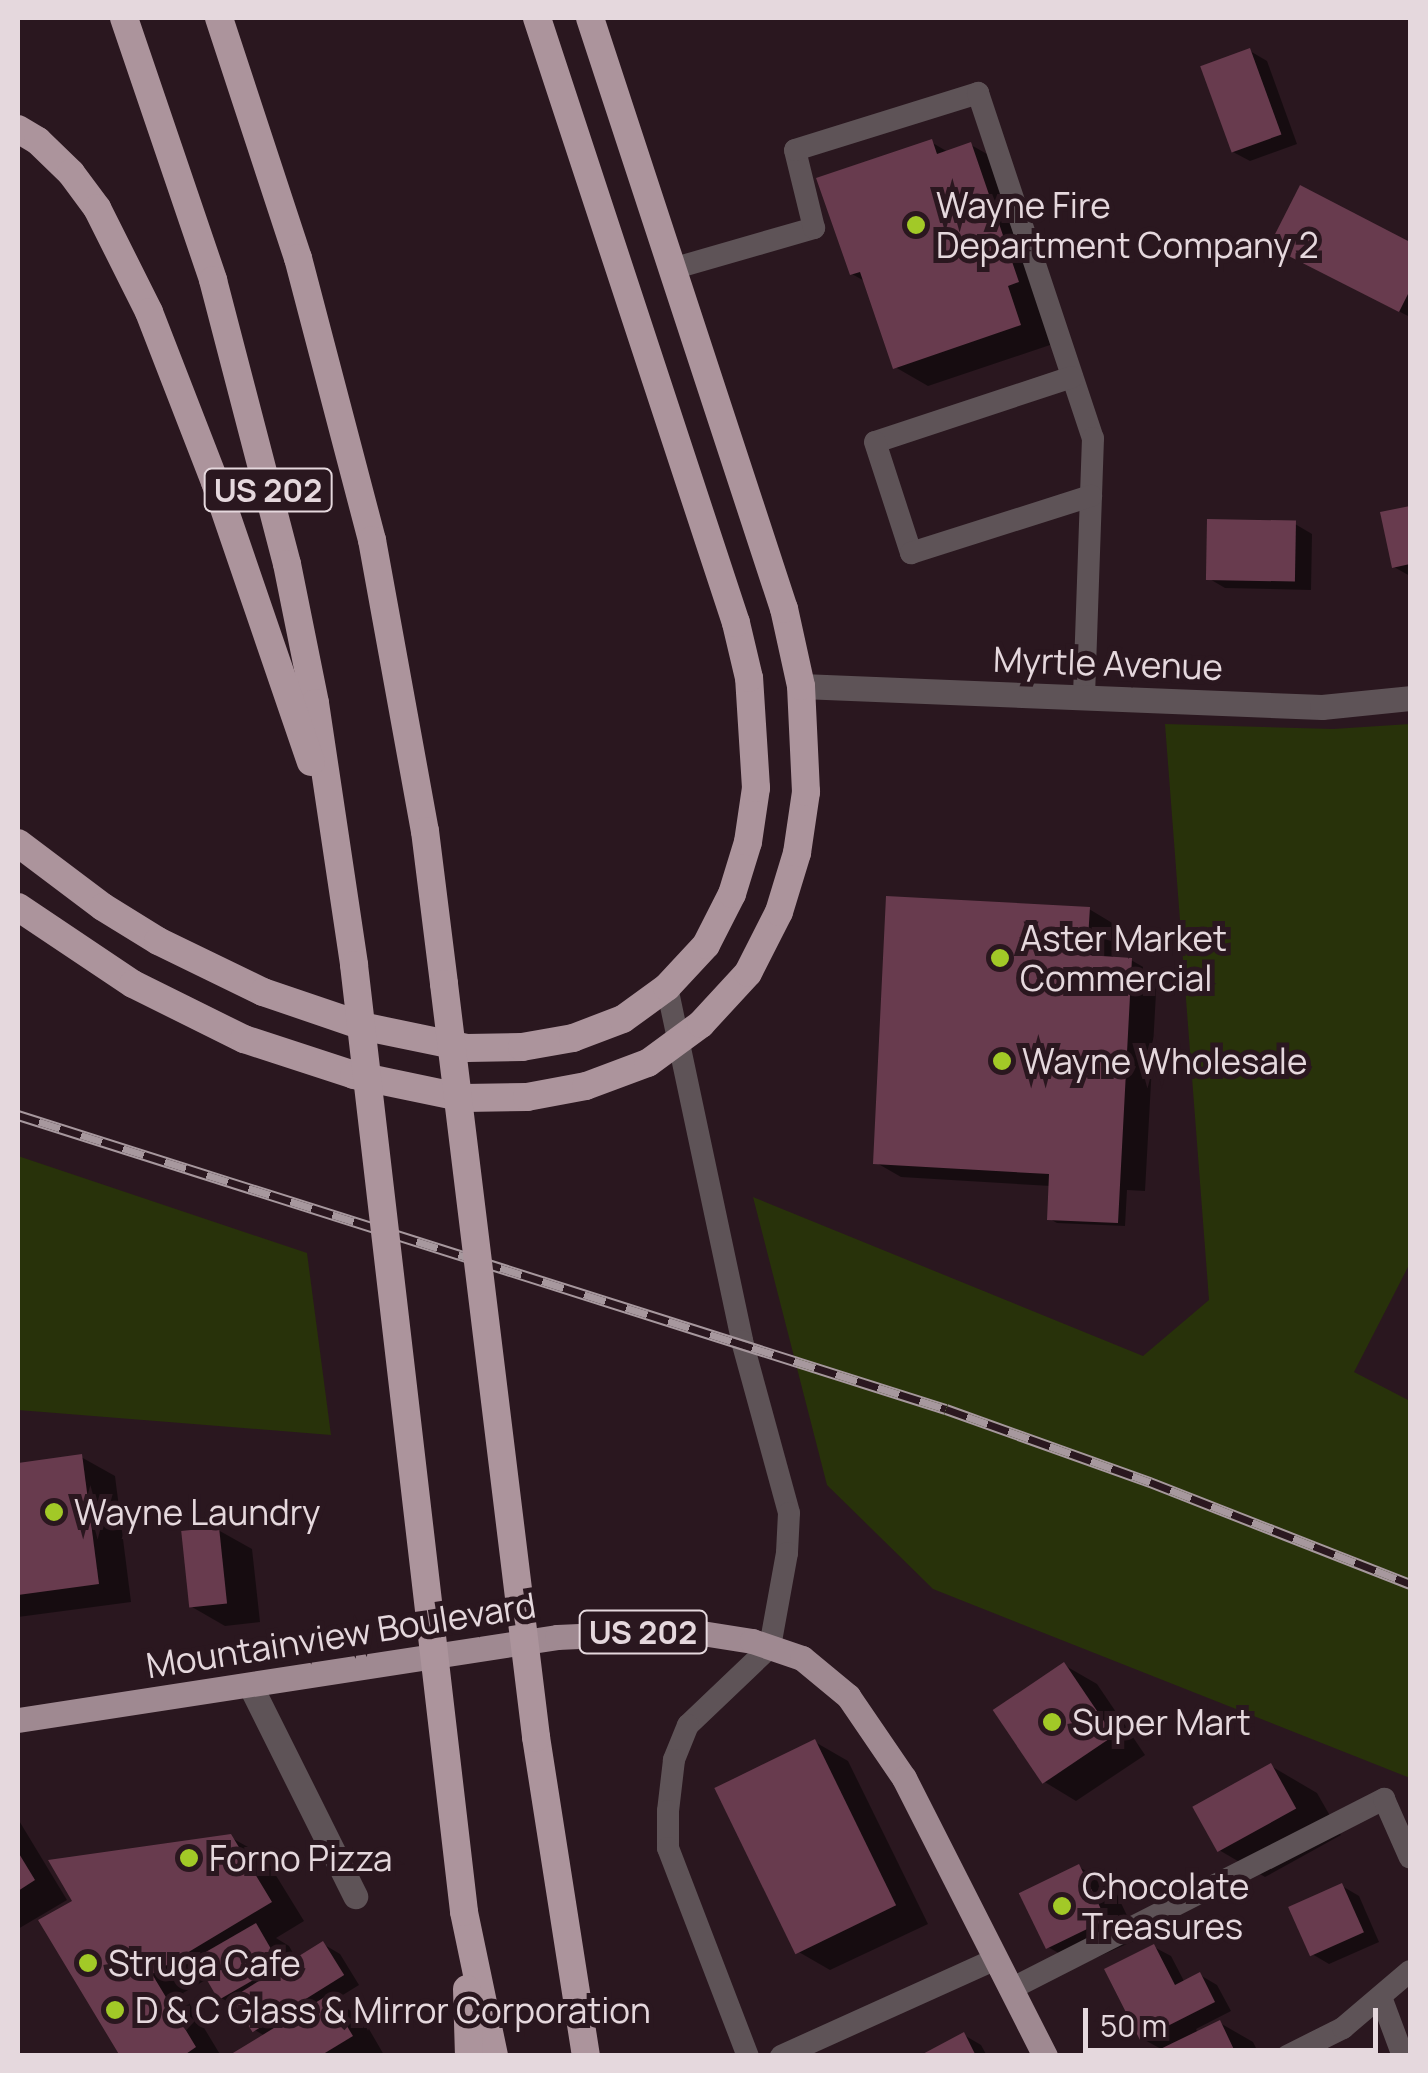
<!DOCTYPE html>
<html>
<head>
<meta charset="utf-8">
<style>
	body { margin:0 }
	#map { position:relative; width:1428px; height:2073px; overflow:hidden; background:#2a171f; font-family:Manrope,sans-serif }
	div>[style] { position:absolute }
	.green>* { inset:0; background:#28320a }
	.shadow>* { inset:0; background:#0007 }
	.building>* { inset:0; background:#683b4e; transform-origin:0 0 }
	.service>* { height:22px; margin:-11px; padding:0 11px; transform-origin:11px; border-radius:11px; background:#5e5357 }
	.minor>* { height:25px; margin:-12.5px; padding:0 12.5px; transform-origin:12.5px; border-radius:12.5px; background:#5e5357 }
	.primary>* { height:25px; margin:-12.5px; padding:0 12.5px; transform-origin:12.5px; border-radius:12.5px; background:#9f8991 }
	.trunk>* { height:28px; margin:-14px; padding:0 14px; transform-origin:14px; border-radius:14px; background:#ac949c }
	.rail>* { height:11px; margin-top:-5.5px; transform-origin:0; background:repeating-linear-gradient(90deg,#2a171f 0 22px,#a7989e 0 44px); box-sizing:border-box; border-block:2px solid #a7989e }
	.trunk-bridge>* { height:28px; margin:-14px; padding:0 14px; transform-origin:14px; border-radius:14px; background:#ac949c }
	.dots>* { width:28px; height:28px; translate:-50% -50%; box-sizing:border-box; border:5px solid #2a171f; border-radius:50% }
	span { translate:-50% -50%; white-space:nowrap; text-align:center; line-height:1.15; -webkit-text-stroke:10px #2a171f; paint-order:stroke }
	.shield-label span { padding:2px 8px; background:#2a171f; border:2px solid; border-radius:8px; -webkit-text-stroke-width:0 }
	.shield-label { font-size:32px; color:#e5d8dd; font-weight:700 }
	.poi-label { font-size:35px; color:#e5d8dd }
	.left { translate:0 -50%; text-align:left }
	.street-label { font-size:35px; color:#e5d8dd }
	.frame { position:absolute; inset:0; border:20px solid #e5d8dd; pointer-events:none }
	.scale { position:absolute; left:1083px; top:2008px; width:295px; height:45px; box-sizing:border-box; border:5px solid #e5d8dd; border-top:0; padding-left:12px; font-size:30px; line-height:35px; white-space:nowrap; color:#e5d8dd; -webkit-text-stroke:8px #2a171f; paint-order:stroke }
</style>
</head>
<body>
<div id="map">
	<div class="green">
		<i style="clip-path:polygon(1165px 724px,1333px 729px,1410px 724px,1410px 1263px,1354px 1372px,1410px 1401px,1410px 1778px,933px 1589px,827px 1485px,753px 1197px,1143px 1356px,1209px 1300px)"></i>
		<i style="clip-path:polygon(18px 1156px,307px 1253px,331px 1435px,18px 1410px)"></i>
	</div>
	<div class="shadow">
		<i style="clip-path:polygon(1250px 51px,1267px 61px,1297px 144px,1250px 161px,1233px 152px)"></i>
		<i style="clip-path:polygon(931px 142px,948px 152px,971px 145px,1005px 164px,1053px 344px,928px 386px,895px 367px,866px 282px,852px 274px)"></i>
		<i style="clip-path:polygon(1301px 189px,1410px 244px,1410px 317px,1289px 255px)"></i>
		<i style="clip-path:polygon(1410px 508px,1410px 576px,1394px 567px,1383px 514px)"></i>
		<i style="clip-path:polygon(1295px 524px,1312px 534px,1311px 590px,1225px 588px,1208px 578px)"></i>
		<i style="clip-path:polygon(1089px 909px,1114px 924px,1113px 959px,1131px 960px,1157px 975px,1145px 1191px,1127px 1190px,1125px 1226px,1057px 1223px,1050px 1219px,1051px 1186px,901px 1177px,875px 1162px)"></i>
		<i style="clip-path:polygon(81px 1457px,115px 1476px,131px 1602px,18px 1617px,18px 1465px)"></i>
		<i style="clip-path:polygon(218px 1530px,252px 1549px,260px 1622px,225px 1626px,192px 1607px)"></i>
		<i style="clip-path:polygon(1064px 1665px,1097px 1684px,1145px 1755px,1076px 1801px,1043px 1781px)"></i>
		<i style="clip-path:polygon(815px 1742px,848px 1761px,928px 1924px,830px 1970px,797px 1951px)"></i>
		<i style="clip-path:polygon(1271px 1766px,1317px 1793px,1341px 1835px,1265px 1877px,1219px 1850px)"></i>
		<i style="clip-path:polygon(18px 1819px,67px 1900px,18px 1929px)"></i>
		<i style="clip-path:polygon(230px 1837px,264px 1856px,304px 1921px,276px 1938px,289px 1946px,297px 1960px,323px 1944px,340px 1954px,359px 1985px,333px 2001px,362px 2017px,384px 2055px,233px 2056px,265px 2036px,253px 2029px,241px 2009px,221px 1998px,209px 1978px,183px 1993px,221px 2056px,122px 2056px,42px 1921px)"></i>
		<i style="clip-path:polygon(1079px 1867px,1113px 1886px,1138px 1939px,1080px 1965px,1046px 1946px)"></i>
		<i style="clip-path:polygon(1342px 1886px,1359px 1896px,1379px 1942px,1329px 1964px,1312px 1954px)"></i>
		<i style="clip-path:polygon(1154px 1947px,1171px 1956px,1185px 1983px,1200px 1975px,1217px 1985px,1231px 2011px,1196px 2029px,1198px 2033px,1220px 2023px,1253px 2042px,1260px 2056px,1152px 2056px,1163px 2050px,1141px 2038px)"></i>
		<i style="clip-path:polygon(964px 2035px,981px 2045px,987px 2056px,925px 2056px)"></i>
	</div>
	<div class="building">
		<i style="left:1250px;top:48px;width:92px;height:53px;rotate:70deg"></i>
		<i style="clip-path:polygon(932px 139px,937px 154px,971px 142px,1019px 282px,1008px 286px,1021px 325px,893px 369px,860px 272px,850px 275px,816px 178px)"></i>
		<i style="clip-path:polygon(1300px 185px,1410px 242px,1410px 290px,1399px 312px,1269px 246px)"></i>
		<i style="clip-path:polygon(1410px 506px,1410px 564px,1392px 568px,1380px 512px)"></i>
		<i style="left:1207px;top:519px;width:89px;height:61px;rotate:1deg"></i>
		<i style="clip-path:polygon(886px 896px,1090px 907px,1087px 955px,1132px 958px,1118px 1223px,1047px 1220px,1049px 1174px,873px 1164px)"></i>
		<i style="clip-path:polygon(82px 1454px,99px 1584px,18px 1595px,18px 1463px)"></i>
		<i style="left:219px;top:1527px;width:77px;height:38px;rotate:84deg"></i>
		<i style="left:1064px;top:1662px;width:89px;height:86px;rotate:56deg"></i>
		<i style="left:815px;top:1739px;width:185px;height:112px;rotate:64deg"></i>
		<i style="left:1271px;top:1763px;width:52px;height:90px;rotate:61deg"></i>
		<i style="clip-path:polygon(231px 1834px,272px 1902px,152px 1974px,196px 2047px,183px 2056px,120px 2056px,38px 1920px,72px 1901px,48px 1860px)"></i>
		<i style="clip-path:polygon(18px 1852px,35px 1880px,18px 1891px)"></i>
		<i style="left:1079px;top:1864px;width:62px;height:67px;rotate:64deg"></i>
		<i style="left:1342px;top:1883px;width:54px;height:59px;rotate:66deg"></i>
		<i style="left:256px;top:1923px;width:48px;height:71px;rotate:60deg"></i>
		<i style="left:323px;top:1941px;width:40px;height:108px;rotate:58deg"></i>
		<i style="clip-path:polygon(1154px 1944px,1175px 1985px,1200px 1972px,1215px 2002px,1140px 2040px,1104px 1969px)"></i>
		<i style="clip-path:polygon(328px 1995px,353px 2036px,320px 2056px,228px 2056px)"></i>
		<i style="clip-path:polygon(1220px 2020px,1237px 2056px,1146px 2056px)"></i>
		<i style="clip-path:polygon(964px 2032px,976px 2056px,919px 2056px)"></i>
	</div>
	<div class="service">
		<i style="left:672px;top:269px;width:148px;rotate:-16.1deg"></i>
		<i style="left:814px;top:228px;width:80px;rotate:-103.7deg"></i>
		<i style="left:795px;top:150px;width:192px;rotate:-17.3deg"></i>
		<i style="left:978px;top:93px;width:364px;rotate:71.6deg"></i>
		<i style="left:1093px;top:438px;width:259px;rotate:92deg"></i>
		<i style="left:1072px;top:377px;width:207px;rotate:161.7deg"></i>
		<i style="left:875px;top:442px;width:117px;rotate:72deg"></i>
		<i style="left:911px;top:553px;width:189px;rotate:-17.6deg"></i>
		<i style="left:667px;top:987px;width:362px;rotate:78deg"></i>
		<i style="left:742px;top:1341px;width:178px;rotate:74.7deg"></i>
		<i style="left:789px;top:1513px;width:40px;rotate:92.9deg"></i>
		<i style="left:787px;top:1553px;width:96px;rotate:100.3deg"></i>
		<i style="left:770px;top:1647px;width:113px;rotate:136.4deg"></i>
		<i style="left:688px;top:1725px;width:38px;rotate:112deg"></i>
		<i style="left:674px;top:1760px;width:51px;rotate:96.7deg"></i>
		<i style="left:668px;top:1811px;width:37px;rotate:90deg"></i>
		<i style="left:668px;top:1848px;width:223px;rotate:69deg"></i>
		<i style="left:1011px;top:1989px;width:419px;rotate:-27deg"></i>
		<i style="left:1384px;top:1799px;width:64px;rotate:66.2deg"></i>
		<i style="left:1381px;top:1997px;width:63px;rotate:69.6deg"></i>
		<i style="left:781px;top:2056px;width:236px;rotate:-24.3deg"></i>
		<i style="left:1287px;top:2056px;width:63px;rotate:-26.6deg"></i>
		<i style="left:1343px;top:2028px;width:88px;rotate:-40.4deg"></i>
	</div>
	<div class="minor">
		<i style="left:801px;top:686px;width:521px;rotate:2.31deg"></i>
		<i style="left:1322px;top:707px;width:88px;rotate:-5.8deg"></i>
		<i style="left:250px;top:1685px;width:236px;rotate:63.5deg"></i>
	</div>
	<div class="primary">
		<i style="left:18px;top:1720px;width:545px;rotate:-8.75deg"></i>
		<i style="left:557px;top:1637px;width:132px;rotate:-2.6deg"></i>
		<i style="left:689px;top:1631px;width:64px;rotate:9deg"></i>
		<i style="left:752px;top:1641px;width:53px;rotate:18.8deg"></i>
		<i style="left:802px;top:1658px;width:60px;rotate:39.6deg"></i>
		<i style="left:848px;top:1696px;width:99px;rotate:55.7deg"></i>
		<i style="left:904px;top:1778px;width:312px;rotate:63.1deg"></i>
	</div>
	<div class="trunk">
		<i style="left:124px;top:18px;width:277px;rotate:71.2deg"></i>
		<i style="left:213px;top:280px;width:293px;rotate:75.4deg"></i>
		<i style="left:287px;top:564px;width:142px;rotate:78.6deg"></i>
		<i style="left:315px;top:703px;width:265px;rotate:81.5deg"></i>
		<i style="left:219px;top:18px;width:253px;rotate:71.8deg"></i>
		<i style="left:298px;top:258px;width:292px;rotate:75.3deg"></i>
		<i style="left:372px;top:540px;width:296px;rotate:79.7deg"></i>
		<i style="left:425px;top:831px;width:154px;rotate:82.9deg"></i>
		<i style="left:18px;top:129px;width:23px;rotate:31deg"></i>
		<i style="left:38px;top:141px;width:46px;rotate:44.1deg"></i>
		<i style="left:71px;top:173px;width:44px;rotate:53.4deg"></i>
		<i style="left:97px;top:208px;width:116px;rotate:63.4deg"></i>
		<i style="left:149px;top:312px;width:182px;rotate:68.8deg"></i>
		<i style="left:215px;top:482px;width:296px;rotate:71.1deg"></i>
		<i style="left:18px;top:843px;width:106px;rotate:37deg"></i>
		<i style="left:103px;top:907px;width:65px;rotate:31.7deg"></i>
		<i style="left:158px;top:941px;width:117px;rotate:25.9deg"></i>
		<i style="left:263px;top:992px;width:109px;rotate:18.8deg"></i>
		<i style="left:366px;top:1027px;width:103px;rotate:11.7deg"></i>
		<i style="left:467px;top:1048px;width:55px;rotate:-1deg"></i>
		<i style="left:522px;top:1047px;width:52px;rotate:-10deg"></i>
		<i style="left:573px;top:1038px;width:53px;rotate:-20.8deg"></i>
		<i style="left:623px;top:1019px;width:54px;rotate:-36deg"></i>
		<i style="left:667px;top:987px;width:57px;rotate:-47.1deg"></i>
		<i style="left:706px;top:945px;width:57px;rotate:-63deg"></i>
		<i style="left:732px;top:894px;width:54px;rotate:-72.9deg"></i>
		<i style="left:748px;top:842px;width:55px;rotate:-81.6deg"></i>
		<i style="left:756px;top:788px;width:110px;rotate:-93.6deg"></i>
		<i style="left:749px;top:678px;width:57px;rotate:-103.3deg"></i>
		<i style="left:736px;top:623px;width:637px;rotate:-108.21deg"></i>
		<i style="left:18px;top:907px;width:138px;rotate:33.8deg"></i>
		<i style="left:133px;top:984px;width:124px;rotate:26.4deg"></i>
		<i style="left:244px;top:1039px;width:116px;rotate:18.1deg"></i>
		<i style="left:354px;top:1075px;width:112px;rotate:11.8deg"></i>
		<i style="left:464px;top:1098px;width:63px;rotate:-0.9deg"></i>
		<i style="left:527px;top:1097px;width:60px;rotate:-10.6deg"></i>
		<i style="left:586px;top:1086px;width:66px;rotate:-20.4deg"></i>
		<i style="left:648px;top:1063px;width:66px;rotate:-36.3deg"></i>
		<i style="left:701px;top:1024px;width:69px;rotate:-47.3deg"></i>
		<i style="left:748px;top:973px;width:68px;rotate:-63.1deg"></i>
		<i style="left:779px;top:912px;width:62px;rotate:-73deg"></i>
		<i style="left:797px;top:853px;width:62px;rotate:-81.6deg"></i>
		<i style="left:806px;top:792px;width:106px;rotate:-92.7deg"></i>
		<i style="left:801px;top:686px;width:79px;rotate:-102.4deg"></i>
		<i style="left:784px;top:609px;width:622px;rotate:-108.17deg"></i>
		<i style="left:536px;top:1737px;width:323px;rotate:81.1deg"></i>
		<i style="left:464px;top:1912px;width:147px;rotate:78.2deg"></i>
		<i style="left:467px;top:1989px;width:67px;rotate:88.3deg"></i>
	</div>
	<div class="rail">
		<i style="left:18px;top:1115px;width:973px;rotate:17.58deg"></i>
		<i style="left:946px;top:1409px;width:217px;rotate:19.7deg"></i>
		<i style="left:1150px;top:1482px;width:279px;rotate:21.4deg"></i>
	</div>
	<div class="trunk-bridge">
		<i style="left:354px;top:965px;width:953px;rotate:83.37deg"></i>
		<i style="left:444px;top:984px;width:759px;rotate:83.03deg"></i>
	</div>
	<div class="dots">
		<i style="left:916px;top:225px;background:#a2c927"></i>
		<i style="left:1000px;top:958px;background:#a2c927"></i>
		<i style="left:1002px;top:1061px;background:#a2c927"></i>
		<i style="left:54px;top:1512px;background:#a2c927"></i>
		<i style="left:1052px;top:1722px;background:#a2c927"></i>
		<i style="left:189px;top:1858px;background:#a2c927"></i>
		<i style="left:1062px;top:1906px;background:#a2c927"></i>
		<i style="left:88px;top:1963px;background:#a2c927"></i>
		<i style="left:115px;top:2010px;background:#a2c927"></i>
	</div>
	<div class="shield-label">
		<span style="left:268px;top:490px">US 202</span>
		<span style="left:643px;top:1632px">US 202</span>
	</div>
	<div class="poi-label">
		<span class="left" style="left:936px;top:225px">Wayne Fire<br>Department Company 2</span>
		<span class="left" style="left:1020px;top:958px">Aster Market<br>Commercial</span>
		<span class="left" style="left:1022px;top:1061px">Wayne Wholesale</span>
		<span class="left" style="left:74px;top:1512px">Wayne Laundry</span>
		<span class="left" style="left:1072px;top:1722px">Super Mart</span>
		<span class="left" style="left:209px;top:1858px">Forno Pizza</span>
		<span class="left" style="left:1082px;top:1906px">Chocolate<br>Treasures</span>
		<span class="left" style="left:108px;top:1963px">Struga Cafe</span>
		<span class="left" style="left:135px;top:2010px">D &amp; C Glass &amp; Mirror Corporation</span>
	</div>
	<div class="street-label">
		<span style="left:1108px;top:663px;rotate:2deg">Myrtle Avenue</span>
		<span style="left:341px;top:1635px;rotate:-9deg">Mountainview Boulevard</span>
	</div>
	<div class="frame"></div>
	<div class="scale">50 m</div>
</div>
</body>
</html>
